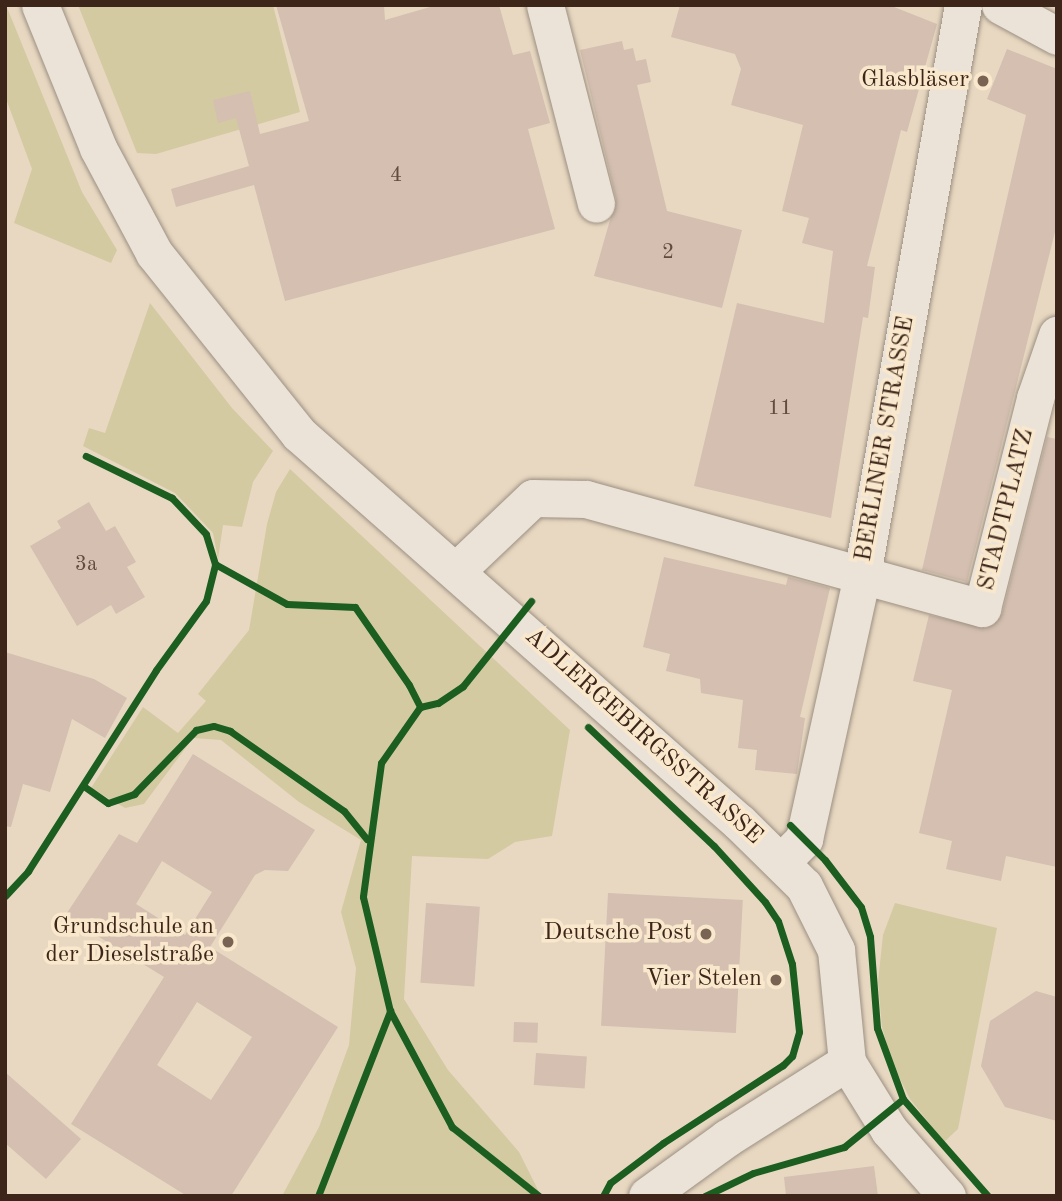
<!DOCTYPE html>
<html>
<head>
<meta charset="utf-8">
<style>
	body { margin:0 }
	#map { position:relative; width:1062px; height:1201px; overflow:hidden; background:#e8d8c1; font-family:"Old Standard TT",serif }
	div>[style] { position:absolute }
	.green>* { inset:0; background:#d3caa2 }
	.building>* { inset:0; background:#d4bfb0; transform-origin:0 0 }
	.roads { filter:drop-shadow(0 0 2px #9c9082) drop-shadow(0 0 2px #9c9082) }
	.minor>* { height:37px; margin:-18.5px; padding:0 18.5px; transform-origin:18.5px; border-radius:18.5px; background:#ebe3d8 }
	.cycleway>* { height:7px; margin:-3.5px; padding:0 3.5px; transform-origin:3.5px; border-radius:3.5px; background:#1b5e20 }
	.dots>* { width:19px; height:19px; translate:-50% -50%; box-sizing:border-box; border:4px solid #fae8cd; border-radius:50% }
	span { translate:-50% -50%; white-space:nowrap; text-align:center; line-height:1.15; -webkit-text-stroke:7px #fae8cd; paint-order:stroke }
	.number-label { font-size:21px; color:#634c3f }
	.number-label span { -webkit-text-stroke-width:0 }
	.poi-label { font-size:24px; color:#3d2619 }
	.right { translate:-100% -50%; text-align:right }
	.street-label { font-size:24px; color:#3d2619 }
	.frame { position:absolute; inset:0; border:7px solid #3d2619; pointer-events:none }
</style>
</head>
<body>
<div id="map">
	<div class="green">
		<i style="clip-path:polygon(6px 5px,82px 192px,117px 250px,111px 263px,14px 223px,32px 169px,5px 96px)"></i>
		<i style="clip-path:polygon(78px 5px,273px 5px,300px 112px,156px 154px,137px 153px)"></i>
		<i style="clip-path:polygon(150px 303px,232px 408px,273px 451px,253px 482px,242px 527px,223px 525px,218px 559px,213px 533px,175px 493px,83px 446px,89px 428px,105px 433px)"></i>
		<i style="clip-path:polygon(290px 469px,570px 730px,552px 836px,515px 842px,488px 859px,412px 856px,404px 999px,448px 1070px,519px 1152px,541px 1196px,282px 1196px,319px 1127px,349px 1045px,356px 968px,341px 912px,361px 840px,299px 802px,221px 740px,193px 738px,144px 804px,125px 808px,91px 788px,143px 707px,178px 733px,206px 701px,198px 694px,249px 630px,267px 524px,276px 492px)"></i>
		<i style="clip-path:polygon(895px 903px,997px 928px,958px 1129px,944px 1142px,910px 1099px,892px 1063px,882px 1027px,878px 982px,883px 935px)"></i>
	</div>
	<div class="building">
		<i style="clip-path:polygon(276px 5px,384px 5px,385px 20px,437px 5px,499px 5px,513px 55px,530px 51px,550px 123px,528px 129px,555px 229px,285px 301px,254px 185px,176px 207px,171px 189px,249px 166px,236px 118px,218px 123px,213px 100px,250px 91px,260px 134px,309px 121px)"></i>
		<i style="clip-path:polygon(680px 5px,889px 5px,937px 24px,907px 132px,901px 130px,867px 266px,875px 267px,868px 318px,863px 317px,831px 518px,694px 486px,737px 303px,824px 323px,833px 251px,802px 243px,809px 218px,782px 211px,803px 125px,731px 105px,741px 69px,735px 54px,671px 37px)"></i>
		<i style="clip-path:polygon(622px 41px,624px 50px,633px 48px,636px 61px,646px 59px,651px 82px,637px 85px,667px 211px,742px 230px,722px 308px,594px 276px,616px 199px,580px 50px)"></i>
		<i style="clip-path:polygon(1007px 49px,1057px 69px,1057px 224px,967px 582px,922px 570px,1026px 115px,987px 99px)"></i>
		<i style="clip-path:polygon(1047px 437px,1057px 439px,1057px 867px,1006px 856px,1001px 881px,946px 869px,952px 841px,919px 833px,952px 690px,913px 681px,929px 615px,987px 628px,1002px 614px)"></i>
		<i style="clip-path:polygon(89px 502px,106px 531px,115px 526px,136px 562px,127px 567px,145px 597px,116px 614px,111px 605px,77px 626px,30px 546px,61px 528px,57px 521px)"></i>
		<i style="clip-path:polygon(664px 557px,786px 585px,788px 577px,830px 588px,800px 717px,805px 718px,797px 774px,755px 770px,757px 750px,738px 748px,743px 700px,701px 693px,700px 679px,666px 671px,670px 654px,643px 647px)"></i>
		<i style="clip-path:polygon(5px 652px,94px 679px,127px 698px,105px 738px,72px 719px,50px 792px,23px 784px,11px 827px,5px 826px)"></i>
		<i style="clip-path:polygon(evenodd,193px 754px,315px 830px,288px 871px,265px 870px,255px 875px,210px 947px,338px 1027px,231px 1196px,187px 1196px,71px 1124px,164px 977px,65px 916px,119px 834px,137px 843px,193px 754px,162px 861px,212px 892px,185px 935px,136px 904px,162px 861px,193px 754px,197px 1002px,252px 1037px,211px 1100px,157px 1065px,197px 1002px)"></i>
		<i style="left:608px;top:893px;width:135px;height:133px;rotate:3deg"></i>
		<i style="left:426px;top:903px;width:54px;height:80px;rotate:4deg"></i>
		<i style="clip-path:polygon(1036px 991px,1057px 997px,1057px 1121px,1005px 1107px,981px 1066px,990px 1021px)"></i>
		<i style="left:514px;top:1022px;width:24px;height:20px;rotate:2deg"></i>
		<i style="left:536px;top:1053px;width:51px;height:32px;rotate:4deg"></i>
		<i style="clip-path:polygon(5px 1072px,81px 1139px,46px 1179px,5px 1143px)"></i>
		<i style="clip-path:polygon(874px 1166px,878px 1196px,786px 1196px,784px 1177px)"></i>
	</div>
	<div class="roads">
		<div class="minor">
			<i style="left:40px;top:5px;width:154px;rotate:67.9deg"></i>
			<i style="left:98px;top:148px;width:119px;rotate:61.9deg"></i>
			<i style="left:154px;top:253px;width:232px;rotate:51.3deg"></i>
			<i style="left:299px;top:434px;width:587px;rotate:41.41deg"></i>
			<i style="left:739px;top:822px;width:91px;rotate:44.6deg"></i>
			<i style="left:804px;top:886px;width:72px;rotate:63.4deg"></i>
			<i style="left:836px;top:950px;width:113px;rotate:84.4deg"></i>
			<i style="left:847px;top:1062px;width:80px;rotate:58.3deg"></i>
			<i style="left:889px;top:1130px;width:88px;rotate:48.7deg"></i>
			<i style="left:545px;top:5px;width:205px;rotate:75.6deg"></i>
			<i style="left:1000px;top:5px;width:65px;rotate:28.5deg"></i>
			<i style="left:456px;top:571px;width:106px;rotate:-43.5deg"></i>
			<i style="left:533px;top:498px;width:53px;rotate:1.1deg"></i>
			<i style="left:586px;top:499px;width:411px;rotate:15.4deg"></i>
			<i style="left:982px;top:608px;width:217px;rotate:-75.8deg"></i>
			<i style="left:1035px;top:398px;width:67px;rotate:-70.8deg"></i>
			<i style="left:781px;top:862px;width:33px;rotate:-45deg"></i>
			<i style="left:804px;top:839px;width:270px;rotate:-77.6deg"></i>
			<i style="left:862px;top:575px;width:579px;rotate:-79.95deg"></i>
			<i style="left:647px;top:1196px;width:99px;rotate:-35.9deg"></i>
			<i style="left:727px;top:1138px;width:142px;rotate:-32.3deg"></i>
		</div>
	</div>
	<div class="cycleway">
		<i style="left:215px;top:564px;width:82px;rotate:29.1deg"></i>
		<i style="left:287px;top:604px;width:68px;rotate:2.5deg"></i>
		<i style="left:355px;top:607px;width:95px;rotate:55.3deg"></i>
		<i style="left:409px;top:685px;width:25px;rotate:63deg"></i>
		<i style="left:420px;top:707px;width:68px;rotate:124.9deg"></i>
		<i style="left:381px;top:763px;width:135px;rotate:97.7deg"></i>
		<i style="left:363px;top:897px;width:117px;rotate:76.7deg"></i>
		<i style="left:390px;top:1011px;width:132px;rotate:61.9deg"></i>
		<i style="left:452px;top:1127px;width:111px;rotate:38.4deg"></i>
		<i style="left:420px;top:707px;width:18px;rotate:-13deg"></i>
		<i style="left:438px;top:703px;width:30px;rotate:-34deg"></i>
		<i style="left:463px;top:686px;width:109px;rotate:-51.3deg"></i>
		<i style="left:588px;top:727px;width:173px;rotate:43.4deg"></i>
		<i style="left:714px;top:846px;width:76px;rotate:47.7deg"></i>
		<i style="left:765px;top:902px;width:23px;rotate:56deg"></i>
		<i style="left:778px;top:921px;width:45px;rotate:72deg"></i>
		<i style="left:792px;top:964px;width:68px;rotate:84.1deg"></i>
		<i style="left:799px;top:1032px;width:25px;rotate:106deg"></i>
		<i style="left:792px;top:1056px;width:13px;rotate:135deg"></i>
		<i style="left:783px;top:1065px;width:143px;rotate:147deg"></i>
		<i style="left:663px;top:1143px;width:66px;rotate:143deg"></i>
		<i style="left:610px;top:1183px;width:15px;rotate:118deg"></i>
		<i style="left:85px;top:787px;width:28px;rotate:35deg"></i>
		<i style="left:108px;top:803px;width:28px;rotate:-19deg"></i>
		<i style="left:134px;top:794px;width:89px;rotate:-45.9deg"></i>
		<i style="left:196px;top:730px;width:18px;rotate:-13deg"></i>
		<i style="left:214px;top:726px;width:17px;rotate:17deg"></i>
		<i style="left:230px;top:731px;width:139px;rotate:35.1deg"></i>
		<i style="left:344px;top:811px;width:36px;rotate:51deg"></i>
		<i style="left:790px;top:825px;width:49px;rotate:45deg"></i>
		<i style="left:825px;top:860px;width:59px;rotate:52.5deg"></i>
		<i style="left:861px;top:907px;width:31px;rotate:73deg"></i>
		<i style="left:870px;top:937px;width:91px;rotate:85.6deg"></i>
		<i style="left:877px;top:1028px;width:76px;rotate:69.9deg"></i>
		<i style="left:903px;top:1099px;width:129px;rotate:48.8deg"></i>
		<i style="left:5px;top:896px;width:34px;rotate:-47deg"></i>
		<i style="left:28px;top:871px;width:238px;rotate:-57.5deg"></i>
		<i style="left:156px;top:670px;width:85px;rotate:-54.1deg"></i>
		<i style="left:206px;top:601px;width:38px;rotate:-76deg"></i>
		<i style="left:215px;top:564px;width:31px;rotate:-107deg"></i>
		<i style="left:206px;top:534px;width:50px;rotate:-133.4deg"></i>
		<i style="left:172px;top:498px;width:96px;rotate:-154deg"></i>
		<i style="left:318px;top:1196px;width:199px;rotate:-68.7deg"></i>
		<i style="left:705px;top:1196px;width:53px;rotate:-25.6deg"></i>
		<i style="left:753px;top:1173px;width:95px;rotate:-15.9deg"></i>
		<i style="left:844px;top:1147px;width:76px;rotate:-39.1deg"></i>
	</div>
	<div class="dots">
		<i style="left:983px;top:81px;background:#796454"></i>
		<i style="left:706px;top:934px;background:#796454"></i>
		<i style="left:228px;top:942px;background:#796454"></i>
		<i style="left:776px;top:980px;background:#796454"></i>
	</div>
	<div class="number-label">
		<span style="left:396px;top:176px">4</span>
		<span style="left:668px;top:253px">2</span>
		<span style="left:780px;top:409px">11</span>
		<span style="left:86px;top:565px">3a</span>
	</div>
	<div class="poi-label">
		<span class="right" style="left:969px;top:81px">Glasbläser</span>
		<span class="right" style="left:214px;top:942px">Grundschule an<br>der Dieselstraße</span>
		<span class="right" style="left:692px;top:934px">Deutsche Post</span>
		<span class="right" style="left:762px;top:980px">Vier Stelen</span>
	</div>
	<div class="street-label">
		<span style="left:886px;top:439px;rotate:-80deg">BERLINER STRASSE</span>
		<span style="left:1007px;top:510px;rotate:-76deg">STADTPLATZ</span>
		<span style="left:643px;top:737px;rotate:42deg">ADLERGEBIRGSSTRASSE</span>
	</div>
	<div class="frame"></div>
</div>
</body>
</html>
